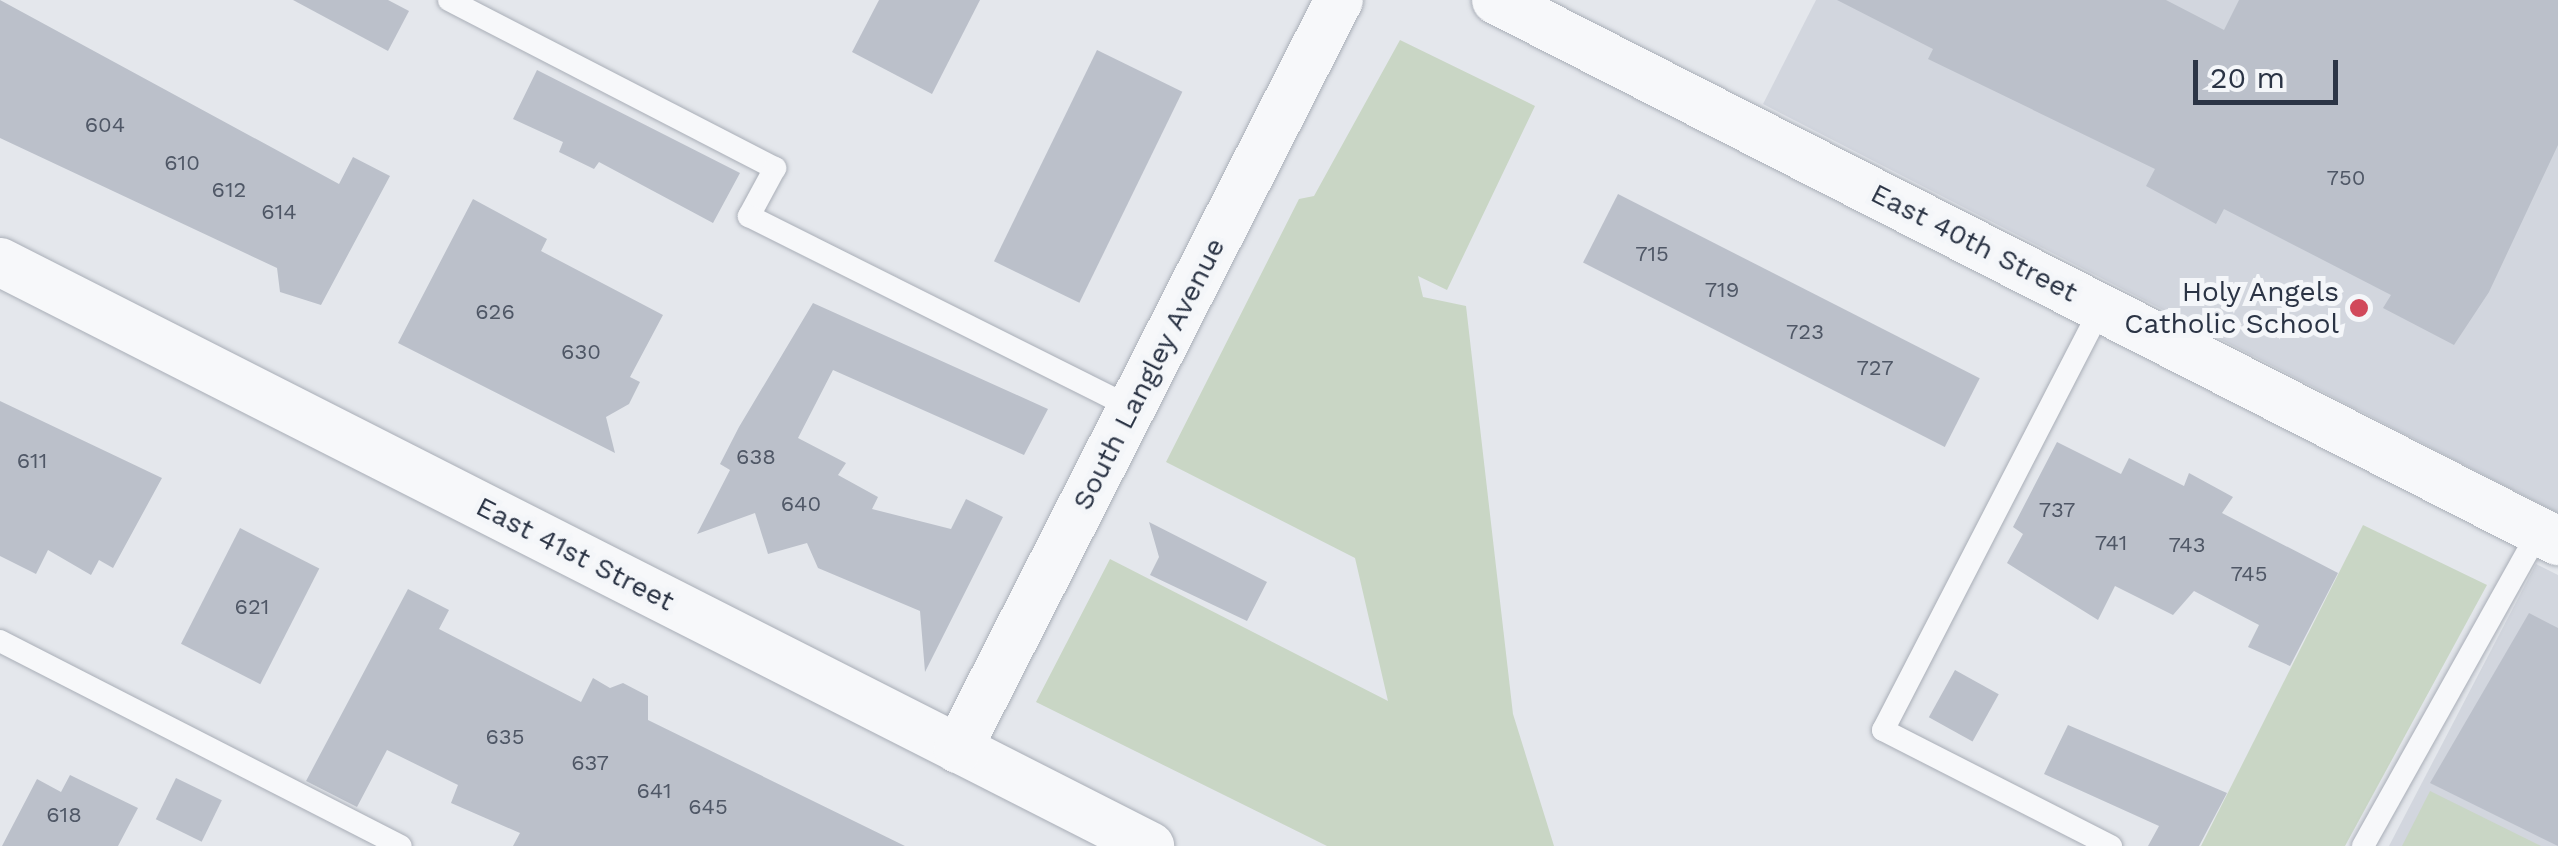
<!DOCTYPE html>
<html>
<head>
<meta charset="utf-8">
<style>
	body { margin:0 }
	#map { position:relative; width:2558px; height:846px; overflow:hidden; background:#e4e7ec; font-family:"Work Sans",sans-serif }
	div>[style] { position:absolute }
	.built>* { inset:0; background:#d2d6de }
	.green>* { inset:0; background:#c9d6c5 }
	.building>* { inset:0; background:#bbc0ca; transform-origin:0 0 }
	.roads { filter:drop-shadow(0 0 2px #a9aeb7) drop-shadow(0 0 2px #a9aeb7) }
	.lane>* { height:22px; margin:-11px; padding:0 11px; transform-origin:11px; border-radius:11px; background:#f7f8fa }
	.street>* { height:48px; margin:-24px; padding:0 24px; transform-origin:24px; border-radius:24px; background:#f7f8fa }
	.dots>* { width:28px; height:28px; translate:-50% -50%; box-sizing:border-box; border:5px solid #f4f6f9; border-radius:50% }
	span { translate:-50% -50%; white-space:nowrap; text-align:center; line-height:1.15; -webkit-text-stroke:10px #f4f6f9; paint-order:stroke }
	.number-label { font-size:22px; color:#4f5766 }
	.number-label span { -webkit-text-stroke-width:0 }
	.street-label { font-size:28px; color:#2b3445 }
	.poi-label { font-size:28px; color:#2b3445 }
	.right { translate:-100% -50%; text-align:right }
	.scale { position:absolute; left:2193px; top:60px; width:145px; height:45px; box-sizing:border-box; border:5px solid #2b3445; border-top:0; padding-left:12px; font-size:30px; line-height:35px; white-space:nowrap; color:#2b3445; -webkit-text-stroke:8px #f4f6f9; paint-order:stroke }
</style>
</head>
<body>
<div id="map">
	<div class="built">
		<i style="clip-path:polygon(1816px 0,2558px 0,2558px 513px,1763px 104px)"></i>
		<i style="clip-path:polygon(2536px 564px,2558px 575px,2558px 846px,2389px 846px)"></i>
	</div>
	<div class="green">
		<i style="clip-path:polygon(1400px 40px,1535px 106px,1447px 290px,1418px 276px,1423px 297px,1466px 306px,1513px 714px,1554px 846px,1327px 846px,1036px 702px,1110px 559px,1388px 701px,1355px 558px,1166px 462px,1299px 199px,1314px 196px)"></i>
		<i style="clip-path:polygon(2363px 525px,2487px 585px,2345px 846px,2201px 846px)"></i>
		<i style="clip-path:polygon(2430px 791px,2541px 846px,2402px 846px)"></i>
	</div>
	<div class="building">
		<i style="clip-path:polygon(0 0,339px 184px,353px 157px,390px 176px,321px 305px,280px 292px,277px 268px,0 138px)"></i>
		<i style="clip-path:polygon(293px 0,388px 0,409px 11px,388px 51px)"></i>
		<i style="clip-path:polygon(879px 0,980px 0,932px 94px,852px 52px)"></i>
		<i style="clip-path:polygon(1837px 0,2166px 0,2224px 30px,2239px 0,2558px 0,2558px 145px,2489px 292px,2454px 345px,2383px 308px,2391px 295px,2224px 209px,2216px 224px,2146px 186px,2155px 169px,1928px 59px,1933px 49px)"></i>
		<i style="left:1097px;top:50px;width:95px;height:235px;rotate:26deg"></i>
		<i style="clip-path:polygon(537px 70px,740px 173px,713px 223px,599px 162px,594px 169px,559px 152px,563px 142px,513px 119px)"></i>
		<i style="left:1618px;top:194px;width:406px;height:77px;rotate:27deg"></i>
		<i style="clip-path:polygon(473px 199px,547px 239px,541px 251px,663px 315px,630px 377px,640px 382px,629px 404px,606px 417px,615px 453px,398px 343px)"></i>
		<i style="clip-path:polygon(813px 303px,1048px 409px,1024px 455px,833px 370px,798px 438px,846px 463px,838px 475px,878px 497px,872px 509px,951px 529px,966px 499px,1003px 517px,925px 672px,920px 611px,818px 568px,807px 543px,768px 554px,755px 513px,697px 534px,730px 470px,720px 464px,739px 427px)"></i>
		<i style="clip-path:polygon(0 401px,162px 478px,113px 568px,99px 560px,91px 575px,48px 550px,36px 574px,0 556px)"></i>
		<i style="clip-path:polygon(2057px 442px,2121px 474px,2129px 458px,2184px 486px,2189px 473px,2233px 497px,2222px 513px,2338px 573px,2290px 666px,2248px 647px,2259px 625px,2194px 591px,2173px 615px,2115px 586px,2098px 620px,2007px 563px,2023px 534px,2013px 527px)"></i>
		<i style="clip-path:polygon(1149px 522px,1267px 582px,1247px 621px,1150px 575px,1159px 557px)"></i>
		<i style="left:240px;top:528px;width:89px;height:130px;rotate:27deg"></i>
		<i style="clip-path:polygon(408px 589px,449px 610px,439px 629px,581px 702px,593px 678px,610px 688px,623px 683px,648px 696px,648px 720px,905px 846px,513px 846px,520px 833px,451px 803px,458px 785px,387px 750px,357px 807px,306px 781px)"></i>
		<i style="clip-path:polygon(2529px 613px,2558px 628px,2558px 846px,2430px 783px)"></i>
		<i style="left:1955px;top:670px;width:50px;height:54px;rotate:29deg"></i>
		<i style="clip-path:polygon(2068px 725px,2227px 793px,2199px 846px,2148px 846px,2159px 826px,2044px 774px)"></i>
		<i style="clip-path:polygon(70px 775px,138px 808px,118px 846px,2px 846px,37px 779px,61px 792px)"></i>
		<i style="left:176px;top:778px;width:51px;height:46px;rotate:26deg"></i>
	</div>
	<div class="roads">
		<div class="lane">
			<i style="left:449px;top:0;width:367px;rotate:27.3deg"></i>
			<i style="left:775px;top:168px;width:55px;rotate:118.4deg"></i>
			<i style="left:749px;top:216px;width:428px;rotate:26.6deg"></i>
			<i style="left:2101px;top:308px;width:475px;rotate:117.3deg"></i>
			<i style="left:1883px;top:730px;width:256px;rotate:27deg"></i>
			<i style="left:0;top:641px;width:450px;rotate:27.1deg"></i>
			<i style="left:2363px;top:846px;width:361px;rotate:-60.8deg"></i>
		</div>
		<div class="street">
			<i style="left:1496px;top:0;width:1192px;rotate:27deg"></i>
			<i style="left:0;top:262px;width:1290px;rotate:26.92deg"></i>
			<i style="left:958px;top:749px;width:840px;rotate:-63.04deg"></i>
		</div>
	</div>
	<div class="dots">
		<i style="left:2359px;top:308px;background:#d1495b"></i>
	</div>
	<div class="number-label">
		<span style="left:105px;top:125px">604</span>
		<span style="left:182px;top:163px">610</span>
		<span style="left:2346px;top:178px">750</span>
		<span style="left:229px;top:190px">612</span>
		<span style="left:279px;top:212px">614</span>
		<span style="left:1652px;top:254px">715</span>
		<span style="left:1722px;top:290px">719</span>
		<span style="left:495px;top:312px">626</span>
		<span style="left:1805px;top:332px">723</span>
		<span style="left:581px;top:352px">630</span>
		<span style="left:1875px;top:368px">727</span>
		<span style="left:756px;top:457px">638</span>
		<span style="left:32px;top:461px">611</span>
		<span style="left:801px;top:504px">640</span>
		<span style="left:2057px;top:510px">737</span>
		<span style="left:2111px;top:543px">741</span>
		<span style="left:2187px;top:545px">743</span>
		<span style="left:2249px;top:574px">745</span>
		<span style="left:252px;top:607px">621</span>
		<span style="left:505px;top:737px">635</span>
		<span style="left:590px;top:763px">637</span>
		<span style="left:654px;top:791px">641</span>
		<span style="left:708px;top:807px">645</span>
		<span style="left:64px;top:815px">618</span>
	</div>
	<div class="street-label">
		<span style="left:1974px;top:243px;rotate:27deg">East 40th Street</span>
		<span style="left:1149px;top:374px;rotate:-63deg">South Langley Avenue</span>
		<span style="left:575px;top:554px;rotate:27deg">East 41st Street</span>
	</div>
	<div class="poi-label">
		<span class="right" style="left:2339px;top:308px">Holy Angels<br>Catholic School</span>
	</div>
	<div class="scale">20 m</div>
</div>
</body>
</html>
